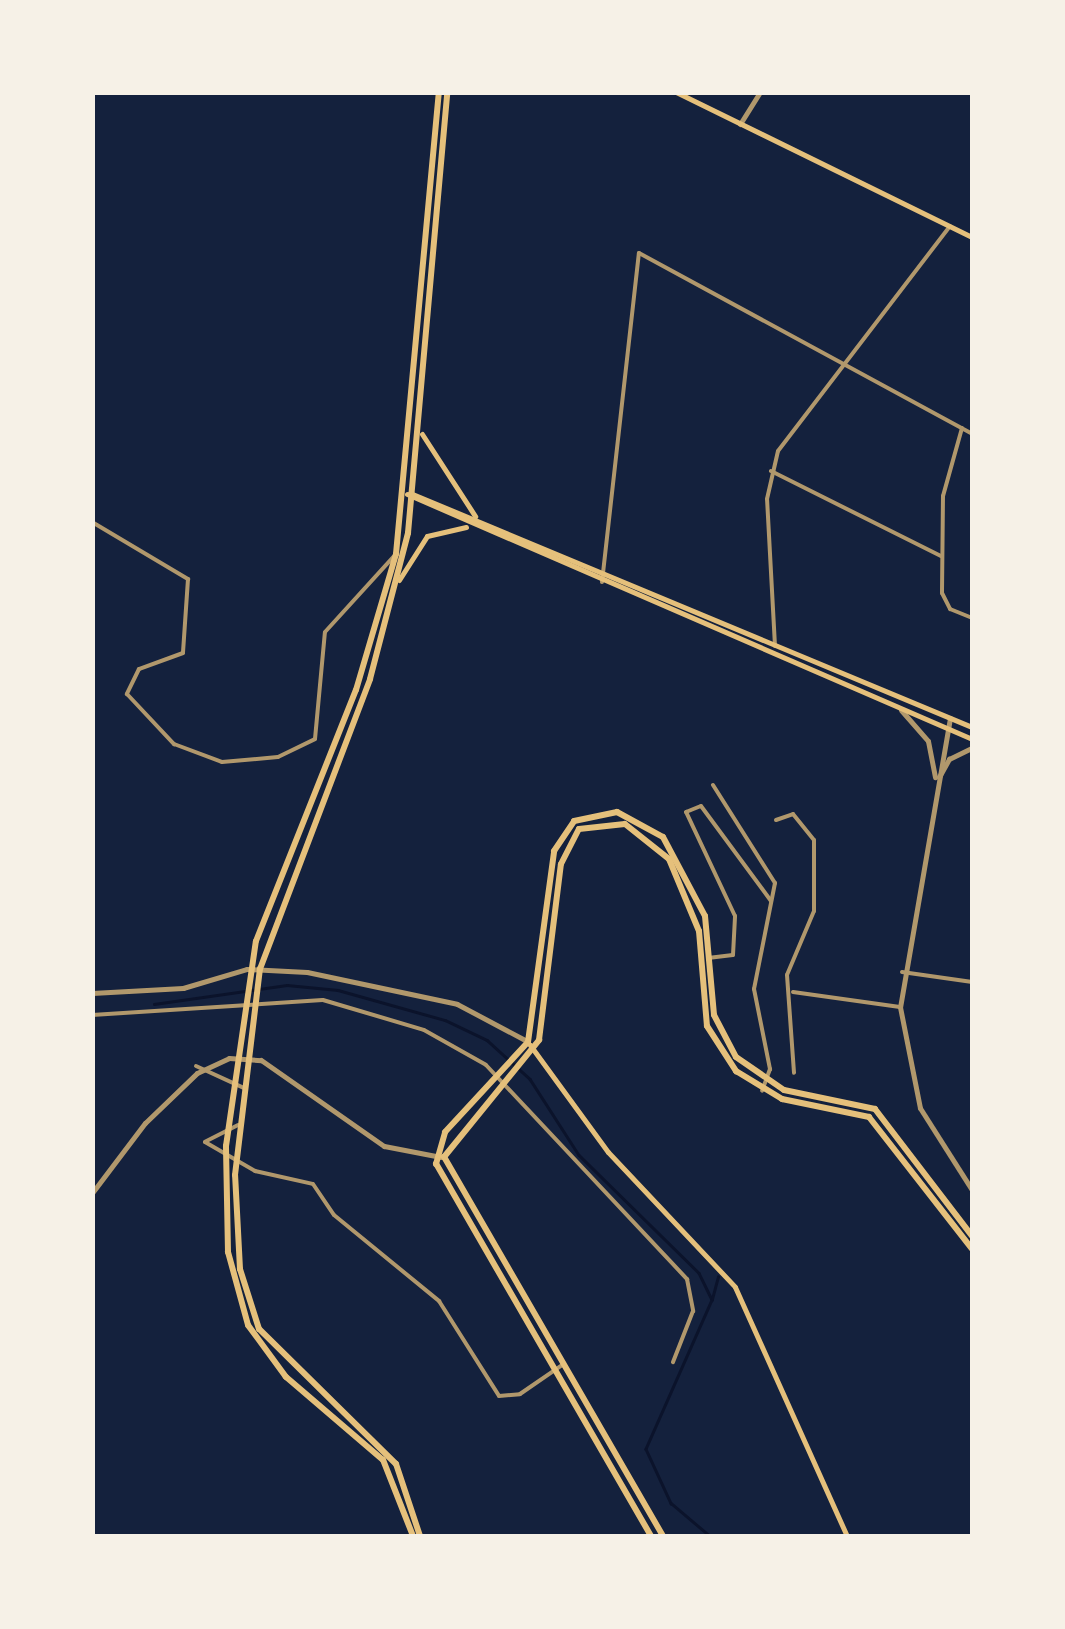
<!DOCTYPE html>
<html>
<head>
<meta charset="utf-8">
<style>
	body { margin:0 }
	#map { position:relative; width:1065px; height:1629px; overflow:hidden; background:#14213d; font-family:"Fira Sans",sans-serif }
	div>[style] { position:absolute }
	.stream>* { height:2.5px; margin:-1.25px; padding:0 1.25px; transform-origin:1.25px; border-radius:1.25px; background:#0b132b }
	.minor>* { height:4px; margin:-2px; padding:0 2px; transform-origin:2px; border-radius:2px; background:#b1986c }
	.tertiary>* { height:5px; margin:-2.5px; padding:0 2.5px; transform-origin:2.5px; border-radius:2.5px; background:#b1986c }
	.secondary>* { height:5px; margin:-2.5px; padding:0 2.5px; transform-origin:2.5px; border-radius:2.5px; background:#e5c07b }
	.primary>* { height:6px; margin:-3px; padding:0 3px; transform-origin:3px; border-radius:3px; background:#e5c07b }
	.trunk>* { height:6px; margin:-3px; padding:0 3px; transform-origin:3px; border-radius:3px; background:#e5c07b }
	span { translate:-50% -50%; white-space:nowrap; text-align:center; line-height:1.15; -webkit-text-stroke:8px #f6f1e7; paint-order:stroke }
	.frame { position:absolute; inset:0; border:95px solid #f6f1e7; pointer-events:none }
</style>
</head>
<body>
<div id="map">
	<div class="stream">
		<i style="left:154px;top:1004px;width:134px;rotate:-8.1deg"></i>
		<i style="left:287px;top:985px;width:51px;rotate:5.6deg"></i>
		<i style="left:338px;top:990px;width:111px;rotate:15.7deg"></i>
		<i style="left:445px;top:1020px;width:47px;rotate:25.5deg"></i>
		<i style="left:487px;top:1040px;width:58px;rotate:42.2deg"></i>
		<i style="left:530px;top:1079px;width:90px;rotate:57.2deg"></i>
		<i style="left:579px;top:1155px;width:168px;rotate:44.5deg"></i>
		<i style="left:699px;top:1273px;width:30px;rotate:64deg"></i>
		<i style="left:712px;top:1300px;width:163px;rotate:113.9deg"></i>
		<i style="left:646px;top:1449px;width:60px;rotate:65.2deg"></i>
		<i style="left:671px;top:1503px;width:51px;rotate:40.2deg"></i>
		<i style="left:712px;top:1299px;width:23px;rotate:-75deg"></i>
	</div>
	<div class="minor">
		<i style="left:962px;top:428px;width:71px;rotate:105.6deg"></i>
		<i style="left:943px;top:496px;width:97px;rotate:90.6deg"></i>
		<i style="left:942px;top:593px;width:18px;rotate:63deg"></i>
		<i style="left:950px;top:609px;width:24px;rotate:22deg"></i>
		<i style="left:771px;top:471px;width:190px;rotate:26.6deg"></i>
		<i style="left:92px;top:522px;width:112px;rotate:30.7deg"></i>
		<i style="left:188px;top:579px;width:74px;rotate:93.9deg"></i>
		<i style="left:183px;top:653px;width:47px;rotate:160deg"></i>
		<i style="left:139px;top:669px;width:28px;rotate:116deg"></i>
		<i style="left:127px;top:694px;width:69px;rotate:46.8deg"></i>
		<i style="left:174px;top:744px;width:51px;rotate:20.6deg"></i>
		<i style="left:222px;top:762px;width:56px;rotate:-5.1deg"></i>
		<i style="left:278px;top:757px;width:41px;rotate:-25.9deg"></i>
		<i style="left:315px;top:739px;width:107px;rotate:-84.7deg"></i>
		<i style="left:325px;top:632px;width:105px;rotate:-47.7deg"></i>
		<i style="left:602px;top:582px;width:331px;rotate:-83.6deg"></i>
		<i style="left:639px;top:253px;width:379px;rotate:28.5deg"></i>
		<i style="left:775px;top:646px;width:147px;rotate:-93.1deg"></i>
		<i style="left:767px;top:499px;width:49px;rotate:-77.1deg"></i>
		<i style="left:778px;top:451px;width:283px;rotate:-52.6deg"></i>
		<i style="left:713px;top:785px;width:116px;rotate:57.7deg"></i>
		<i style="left:775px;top:883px;width:108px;rotate:101.2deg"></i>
		<i style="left:754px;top:989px;width:82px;rotate:78.7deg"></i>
		<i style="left:770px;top:1069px;width:23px;rotate:110deg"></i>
		<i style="left:776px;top:820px;width:18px;rotate:-19deg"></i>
		<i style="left:793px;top:814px;width:33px;rotate:51deg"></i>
		<i style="left:814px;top:840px;width:71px;rotate:90deg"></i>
		<i style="left:814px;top:911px;width:69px;rotate:112.9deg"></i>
		<i style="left:787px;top:975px;width:98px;rotate:85.9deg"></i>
		<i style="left:708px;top:958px;width:25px;rotate:-7deg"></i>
		<i style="left:733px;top:955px;width:39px;rotate:-87deg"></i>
		<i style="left:735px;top:916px;width:115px;rotate:-115.2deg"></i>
		<i style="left:686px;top:812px;width:16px;rotate:-22deg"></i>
		<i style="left:701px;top:806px;width:118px;rotate:53.6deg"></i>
		<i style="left:902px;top:972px;width:71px;rotate:8.1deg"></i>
		<i style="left:793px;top:992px;width:108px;rotate:8deg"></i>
		<i style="left:92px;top:1015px;width:231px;rotate:-3.7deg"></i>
		<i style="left:323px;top:1000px;width:105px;rotate:16.5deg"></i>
		<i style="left:424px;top:1030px;width:71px;rotate:29.4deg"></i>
		<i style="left:486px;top:1065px;width:294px;rotate:46.8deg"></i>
		<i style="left:687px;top:1279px;width:33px;rotate:79deg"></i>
		<i style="left:693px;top:1311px;width:55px;rotate:111.4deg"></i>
		<i style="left:196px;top:1066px;width:53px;rotate:24.6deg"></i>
		<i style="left:238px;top:1125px;width:37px;rotate:153deg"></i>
		<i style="left:205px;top:1142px;width:58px;rotate:30.1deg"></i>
		<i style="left:255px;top:1171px;width:59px;rotate:12.6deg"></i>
		<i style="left:313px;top:1184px;width:37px;rotate:56deg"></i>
		<i style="left:334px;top:1215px;width:136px;rotate:39.3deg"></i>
		<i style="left:439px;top:1301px;width:112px;rotate:57.7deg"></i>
		<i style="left:499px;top:1396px;width:21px;rotate:-5deg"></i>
		<i style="left:520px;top:1394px;width:51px;rotate:-34.6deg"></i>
	</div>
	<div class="tertiary">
		<i style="left:740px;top:124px;width:38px;rotate:-58deg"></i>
		<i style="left:901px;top:710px;width:41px;rotate:48.9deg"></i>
		<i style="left:928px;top:741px;width:37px;rotate:79deg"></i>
		<i style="left:950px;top:718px;width:293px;rotate:99.8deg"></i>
		<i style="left:900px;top:1007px;width:103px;rotate:78.8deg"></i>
		<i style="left:920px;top:1108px;width:97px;rotate:57.6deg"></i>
		<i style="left:939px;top:777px;width:21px;rotate:-61deg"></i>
		<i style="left:949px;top:759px;width:25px;rotate:-26deg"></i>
		<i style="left:92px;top:993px;width:91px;rotate:-3.1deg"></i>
		<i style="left:183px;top:988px;width:67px;rotate:-16.5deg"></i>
		<i style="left:247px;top:969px;width:60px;rotate:2.9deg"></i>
		<i style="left:307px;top:972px;width:153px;rotate:12deg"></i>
		<i style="left:457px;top:1004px;width:79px;rotate:27.9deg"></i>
		<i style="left:92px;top:1193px;width:88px;rotate:-52.9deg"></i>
		<i style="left:145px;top:1123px;width:72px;rotate:-43.9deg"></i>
		<i style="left:197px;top:1073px;width:35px;rotate:-25deg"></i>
		<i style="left:229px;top:1058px;width:32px;rotate:4deg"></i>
		<i style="left:261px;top:1060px;width:150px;rotate:35deg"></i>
		<i style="left:384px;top:1146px;width:58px;rotate:10.9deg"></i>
	</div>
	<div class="secondary">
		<i style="left:676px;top:92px;width:330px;rotate:26.1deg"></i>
		<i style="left:422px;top:434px;width:98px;rotate:57.1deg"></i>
		<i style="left:410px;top:493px;width:609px;rotate:22.61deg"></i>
		<i style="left:407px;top:494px;width:616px;rotate:23.44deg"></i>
		<i style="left:399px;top:580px;width:52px;rotate:-57.5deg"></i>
		<i style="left:427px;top:536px;width:40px;rotate:-13deg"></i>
		<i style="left:530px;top:1045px;width:132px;rotate:53.9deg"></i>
		<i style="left:608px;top:1152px;width:185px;rotate:46.7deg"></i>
		<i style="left:735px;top:1287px;width:273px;rotate:65.8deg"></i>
	</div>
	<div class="primary">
		<i style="left:413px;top:1536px;width:82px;rotate:-111.5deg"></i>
		<i style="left:383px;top:1460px;width:128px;rotate:-139.4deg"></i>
		<i style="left:286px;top:1377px;width:64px;rotate:-126.2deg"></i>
		<i style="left:248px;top:1325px;width:76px;rotate:-105.3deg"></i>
		<i style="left:228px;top:1252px;width:106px;rotate:-91.1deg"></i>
		<i style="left:226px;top:1146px;width:207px;rotate:-81.7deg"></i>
		<i style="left:256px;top:941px;width:270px;rotate:-68.3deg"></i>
		<i style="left:356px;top:690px;width:142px;rotate:-73.6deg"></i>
		<i style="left:396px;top:554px;width:464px;rotate:-84.7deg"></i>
		<i style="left:420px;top:1536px;width:76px;rotate:-108.4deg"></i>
		<i style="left:396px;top:1464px;width:192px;rotate:-135.4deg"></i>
		<i style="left:259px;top:1329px;width:63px;rotate:-107.6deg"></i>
		<i style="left:240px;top:1269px;width:94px;rotate:-93deg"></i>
		<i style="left:235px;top:1175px;width:208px;rotate:-83.1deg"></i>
		<i style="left:260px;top:969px;width:310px;rotate:-69.2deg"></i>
		<i style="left:370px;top:679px;width:151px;rotate:-75.4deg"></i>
		<i style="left:408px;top:533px;width:443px;rotate:-84.9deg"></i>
	</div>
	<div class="trunk">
		<i style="left:651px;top:1536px;width:430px;rotate:-120deg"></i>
		<i style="left:436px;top:1164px;width:33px;rotate:-74deg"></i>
		<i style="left:445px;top:1132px;width:122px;rotate:-47.3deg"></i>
		<i style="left:528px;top:1042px;width:193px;rotate:-82.2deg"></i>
		<i style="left:554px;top:851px;width:36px;rotate:-56deg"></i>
		<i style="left:574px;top:821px;width:44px;rotate:-11.8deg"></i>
		<i style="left:617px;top:812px;width:52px;rotate:28.5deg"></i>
		<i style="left:663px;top:837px;width:89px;rotate:62deg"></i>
		<i style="left:705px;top:916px;width:99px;rotate:84.8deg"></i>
		<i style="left:714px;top:1015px;width:47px;rotate:62.4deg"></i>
		<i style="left:736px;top:1057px;width:58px;rotate:34.5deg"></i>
		<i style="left:784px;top:1090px;width:93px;rotate:11.8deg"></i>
		<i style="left:875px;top:1109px;width:160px;rotate:52.6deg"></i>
		<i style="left:663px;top:1536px;width:438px;rotate:-120deg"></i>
		<i style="left:444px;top:1157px;width:151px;rotate:-50.9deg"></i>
		<i style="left:539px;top:1040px;width:177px;rotate:-82.9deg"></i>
		<i style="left:561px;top:864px;width:39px;rotate:-63deg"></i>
		<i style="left:579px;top:829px;width:46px;rotate:-6.2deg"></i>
		<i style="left:625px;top:824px;width:56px;rotate:38.5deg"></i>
		<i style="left:669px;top:859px;width:78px;rotate:67.4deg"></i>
		<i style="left:699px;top:931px;width:95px;rotate:85.2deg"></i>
		<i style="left:707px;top:1026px;width:54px;rotate:57.2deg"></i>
		<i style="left:736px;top:1071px;width:54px;rotate:31.3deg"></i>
		<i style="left:782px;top:1099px;width:89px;rotate:11.7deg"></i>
		<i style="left:869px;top:1117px;width:167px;rotate:52deg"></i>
	</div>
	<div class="frame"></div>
</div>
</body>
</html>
